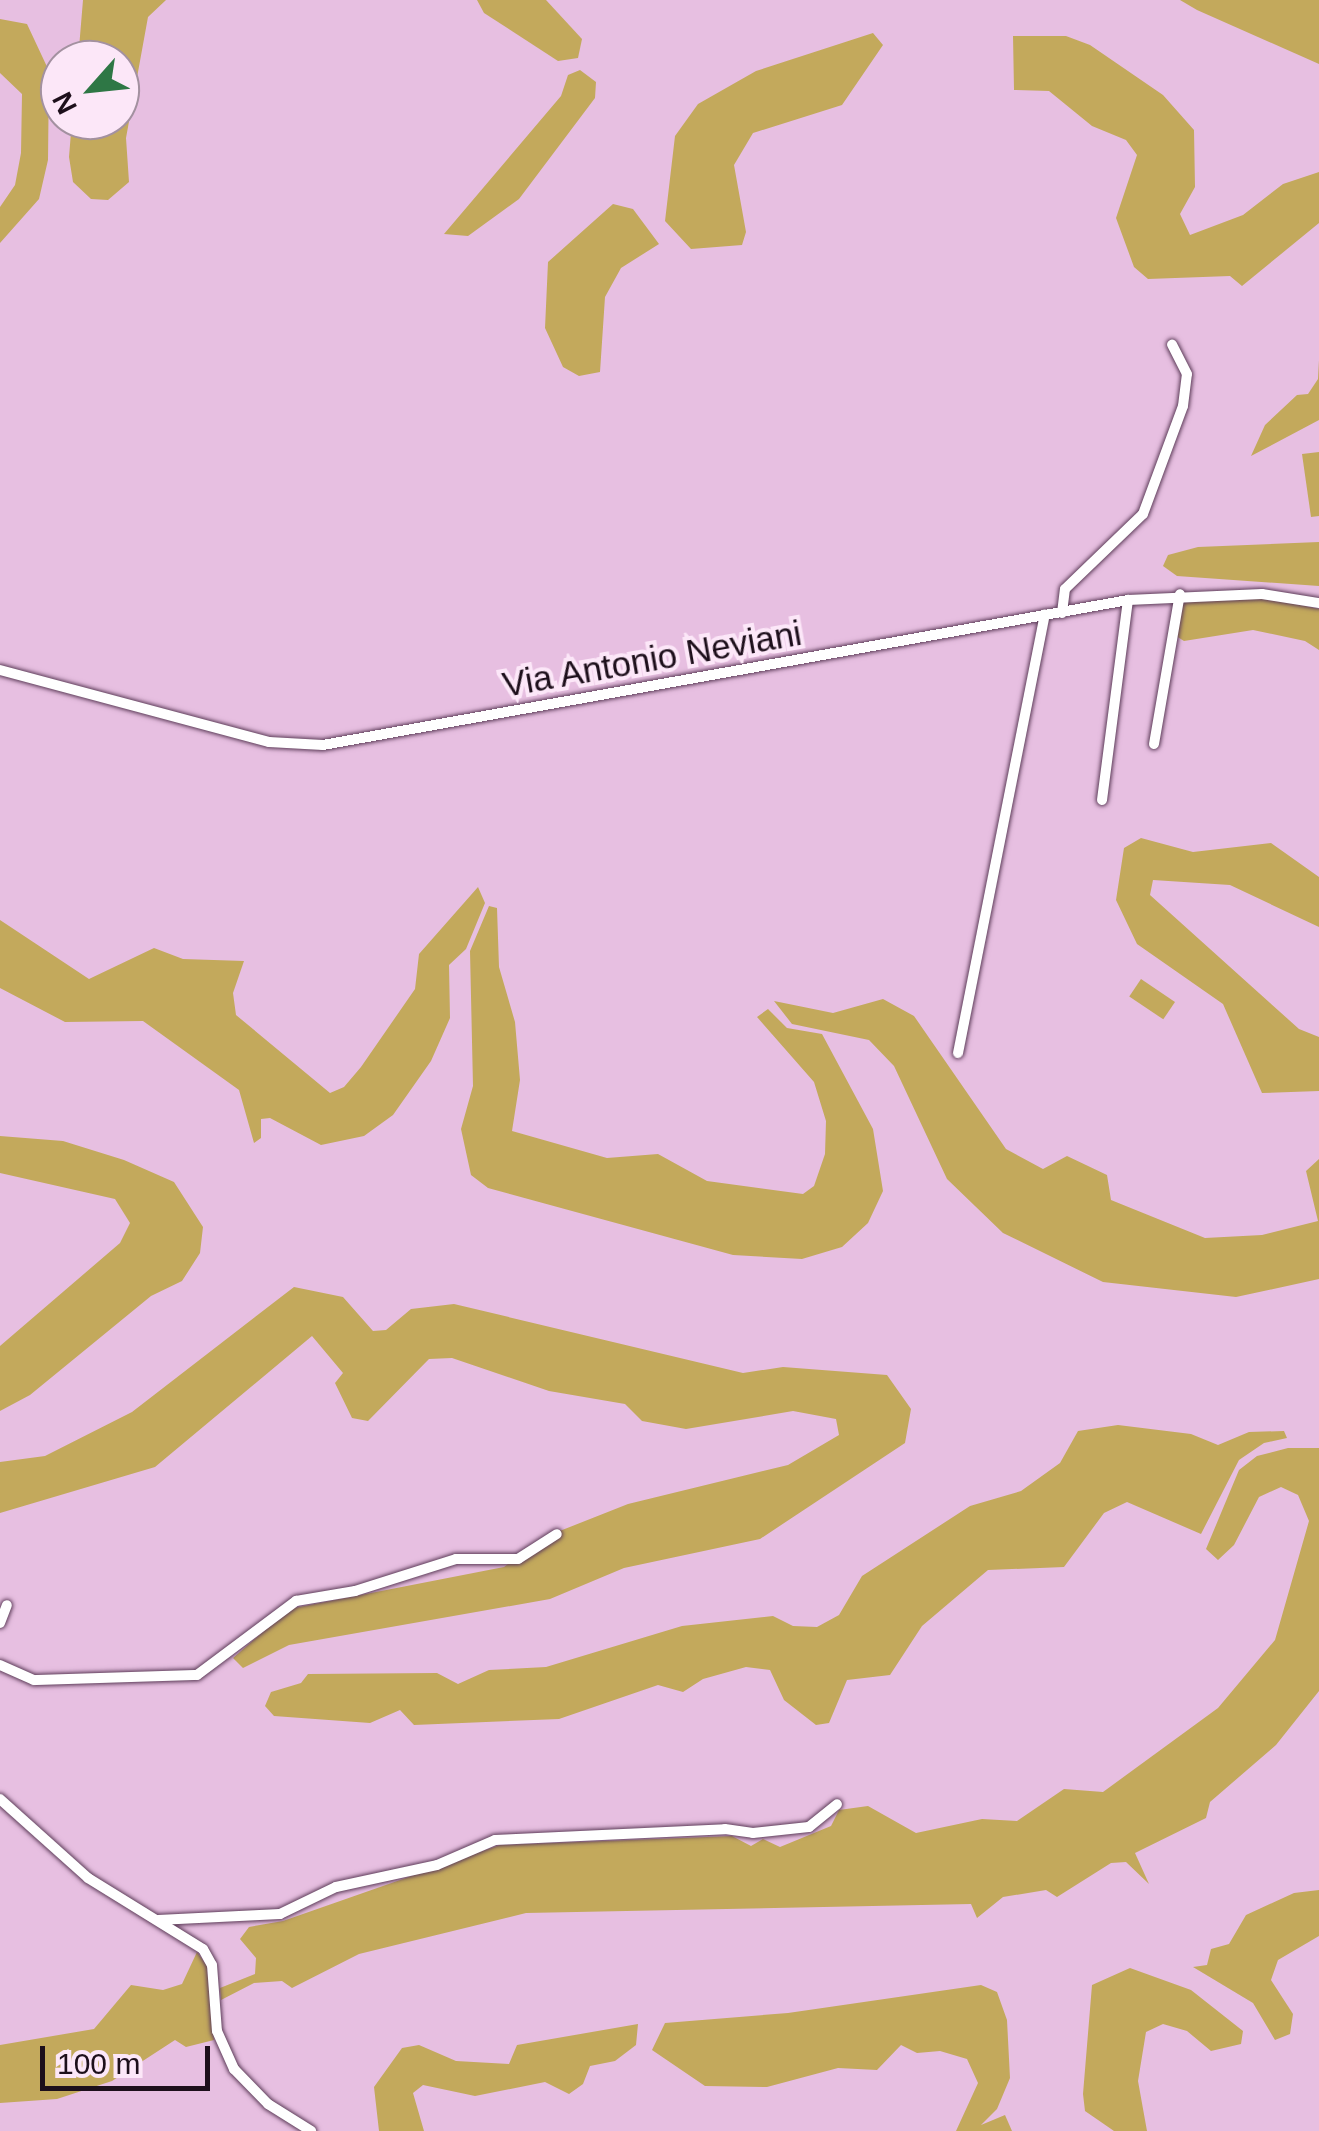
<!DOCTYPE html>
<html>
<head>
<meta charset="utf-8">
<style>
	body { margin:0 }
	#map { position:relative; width:1319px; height:2131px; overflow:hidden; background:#e7bfe1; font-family:Arial,sans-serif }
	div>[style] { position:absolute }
	.green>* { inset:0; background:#c3a95c; transform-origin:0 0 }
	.roads { filter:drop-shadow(0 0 2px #5e3d5a) drop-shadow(0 0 2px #5e3d5a) }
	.minor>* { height:10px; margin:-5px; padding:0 5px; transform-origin:5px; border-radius:5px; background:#fff }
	span { translate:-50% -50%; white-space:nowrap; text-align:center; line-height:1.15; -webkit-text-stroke:8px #fce7f8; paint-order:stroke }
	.street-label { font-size:35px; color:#1d0f1b }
	.north { position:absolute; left:40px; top:40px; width:100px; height:100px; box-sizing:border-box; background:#fce7f8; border:2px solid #a391a0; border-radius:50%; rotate:243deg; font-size:28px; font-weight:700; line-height:40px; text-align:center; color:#1d0f1b }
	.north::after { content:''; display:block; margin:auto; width:35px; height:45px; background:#2e7745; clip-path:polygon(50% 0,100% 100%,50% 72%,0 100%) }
	.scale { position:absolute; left:40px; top:2046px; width:170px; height:45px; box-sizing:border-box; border:5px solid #1d0f1b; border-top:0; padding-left:12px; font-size:30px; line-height:35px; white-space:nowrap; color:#1d0f1b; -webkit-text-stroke:8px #fce7f8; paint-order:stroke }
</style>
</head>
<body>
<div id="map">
	<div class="green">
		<i style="clip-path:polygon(83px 0,166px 0,148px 17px,126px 138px,129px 182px,108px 200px,91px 199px,73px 182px,69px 157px,72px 120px,120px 120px,120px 60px,78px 60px)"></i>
		<i style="clip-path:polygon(477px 0,546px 0,582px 39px,578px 58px,558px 61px,484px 13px)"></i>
		<i style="clip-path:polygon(1180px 0,1319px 0,1319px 64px,1197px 10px)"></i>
		<i style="clip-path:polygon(0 19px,27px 24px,49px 71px,48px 160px,39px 199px,0 243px,0 207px,15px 185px,21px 153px,22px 94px,0 73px)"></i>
		<i style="clip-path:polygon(873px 33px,883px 45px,842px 105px,753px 133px,734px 165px,746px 232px,742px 245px,691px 249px,665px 221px,675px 136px,698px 104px,756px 71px)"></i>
		<i style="clip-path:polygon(1013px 36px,1066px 36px,1090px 45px,1163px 95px,1194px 130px,1195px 187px,1180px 214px,1190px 235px,1243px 215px,1283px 184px,1319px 172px,1319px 223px,1242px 286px,1230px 276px,1148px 279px,1134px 267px,1116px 218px,1137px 155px,1126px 140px,1092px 126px,1049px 91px,1014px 90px)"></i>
		<i style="clip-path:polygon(580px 70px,596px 82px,595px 98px,519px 199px,468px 236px,444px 234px,561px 96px,568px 75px)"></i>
		<i style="clip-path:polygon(613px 204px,633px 209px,659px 244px,621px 268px,605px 297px,600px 372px,579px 376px,563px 367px,545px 328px,548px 262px)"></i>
		<i style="clip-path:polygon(1319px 360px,1319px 420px,1251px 456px,1265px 425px,1297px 395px,1308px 394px,1318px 379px)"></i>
		<i style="clip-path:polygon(1319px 452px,1319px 516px,1311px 517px,1302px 454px)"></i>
		<i style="clip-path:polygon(1319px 542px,1319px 586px,1177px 576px,1163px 566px,1168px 555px,1198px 547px)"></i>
		<i style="clip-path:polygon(1189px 597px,1273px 599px,1319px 609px,1319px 650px,1305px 641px,1253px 630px,1184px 641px,1176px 636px,1180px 602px)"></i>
		<i style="clip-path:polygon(1141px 838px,1193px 852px,1271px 843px,1319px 877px,1319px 927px,1230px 885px,1153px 880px,1150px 895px,1299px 1029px,1319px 1037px,1319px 1091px,1262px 1093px,1223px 1004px,1137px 944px,1116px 900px,1124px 848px)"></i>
		<i style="clip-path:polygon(478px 887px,485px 903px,466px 949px,449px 965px,450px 1018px,431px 1061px,393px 1115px,364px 1136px,321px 1145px,270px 1118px,261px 1119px,261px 1138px,254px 1143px,239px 1090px,143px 1021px,65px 1022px,0 988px,0 920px,89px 979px,154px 948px,183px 959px,244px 961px,233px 993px,236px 1015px,330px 1093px,344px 1087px,361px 1067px,415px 989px,419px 954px)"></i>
		<i style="clip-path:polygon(489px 906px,497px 908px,499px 967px,515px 1022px,520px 1080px,512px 1131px,607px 1158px,658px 1154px,707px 1181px,803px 1194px,814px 1186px,825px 1154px,826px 1121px,814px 1082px,757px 1017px,768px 1009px,787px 1028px,822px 1034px,873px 1129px,883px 1191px,868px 1223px,842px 1247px,802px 1259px,733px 1255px,488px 1188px,471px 1175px,461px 1129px,473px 1086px,470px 951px)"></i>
		<i style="left:1141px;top:979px;width:41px;height:21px;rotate:34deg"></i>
		<i style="clip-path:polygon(883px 999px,914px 1016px,1006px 1149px,1043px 1169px,1067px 1156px,1107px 1175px,1111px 1200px,1205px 1238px,1262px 1235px,1318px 1221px,1306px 1171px,1319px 1159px,1319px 1279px,1236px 1297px,1103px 1282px,1003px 1233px,947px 1179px,894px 1066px,869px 1040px,792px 1024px,774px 1001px,833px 1013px)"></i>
		<i style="clip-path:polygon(0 1136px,63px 1141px,124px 1160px,174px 1182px,203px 1227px,200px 1253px,182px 1281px,151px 1296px,30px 1395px,0 1411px,0 1346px,120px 1243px,130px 1223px,115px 1199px,0 1173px)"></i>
		<i style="clip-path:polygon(294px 1287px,343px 1297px,373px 1331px,386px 1330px,411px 1309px,454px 1304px,743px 1373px,783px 1367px,887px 1375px,911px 1409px,905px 1443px,760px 1539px,624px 1568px,550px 1599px,289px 1645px,243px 1668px,233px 1658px,289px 1609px,504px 1567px,542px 1538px,628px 1504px,788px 1465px,839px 1435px,836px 1419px,793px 1411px,686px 1429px,642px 1421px,625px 1404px,549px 1391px,452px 1358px,429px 1359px,368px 1421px,352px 1418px,335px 1383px,343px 1373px,312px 1336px,155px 1467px,0 1513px,0 1462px,45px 1456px,132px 1412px)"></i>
		<i style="clip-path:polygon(1118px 1425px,1191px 1434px,1218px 1445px,1249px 1432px,1284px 1431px,1287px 1438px,1264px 1443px,1239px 1460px,1201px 1534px,1127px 1502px,1104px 1513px,1064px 1567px,988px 1570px,922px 1626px,890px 1675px,847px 1680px,829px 1723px,816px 1725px,784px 1700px,770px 1670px,746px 1667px,703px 1679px,683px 1692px,658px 1685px,559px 1719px,414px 1725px,400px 1710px,370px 1723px,274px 1716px,265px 1706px,271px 1692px,301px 1683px,308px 1674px,437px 1673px,458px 1684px,489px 1670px,546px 1667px,682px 1626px,773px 1616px,793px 1626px,817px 1627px,839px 1615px,862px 1576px,970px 1506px,1021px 1491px,1060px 1463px,1078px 1431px)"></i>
		<i style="clip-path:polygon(1288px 1448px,1319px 1448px,1319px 1691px,1276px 1745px,1210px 1802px,1206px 1818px,1135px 1853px,1149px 1884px,1126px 1862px,1111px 1863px,1057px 1897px,1046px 1890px,1003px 1897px,977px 1918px,971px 1904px,526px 1913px,359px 1954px,292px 1988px,282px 1981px,254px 1983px,221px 2000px,220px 1988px,255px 1974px,256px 1958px,240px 1939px,249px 1927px,283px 1921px,500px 1845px,732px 1836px,751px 1846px,763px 1839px,780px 1847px,831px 1826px,839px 1810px,868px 1806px,916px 1833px,982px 1819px,1017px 1821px,1064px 1789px,1103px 1792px,1218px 1708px,1275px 1640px,1309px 1521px,1298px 1495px,1281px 1487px,1259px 1497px,1234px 1545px,1218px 1560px,1206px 1549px,1239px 1470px,1257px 1456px)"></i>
		<i style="clip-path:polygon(1319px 1890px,1319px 1936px,1278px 1960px,1271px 1980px,1293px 2014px,1290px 2034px,1275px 2040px,1253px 2003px,1193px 1967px,1207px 1965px,1211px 1949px,1229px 1944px,1246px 1915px,1294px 1893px)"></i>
		<i style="clip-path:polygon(197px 1952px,207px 1966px,214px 2040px,186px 2047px,175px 2040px,112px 2081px,57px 2099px,0 2103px,0 2045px,94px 2029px,131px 1985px,163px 1990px,182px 1984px)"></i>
		<i style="clip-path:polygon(1130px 1968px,1191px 1990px,1243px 2031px,1241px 2044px,1211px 2051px,1187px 2031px,1163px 2024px,1146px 2032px,1138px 2081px,1147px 2131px,1114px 2131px,1085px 2111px,1083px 2094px,1092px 1985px)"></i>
		<i style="clip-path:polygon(981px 1985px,997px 1992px,1007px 2020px,1010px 2078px,997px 2109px,981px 2125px,1005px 2115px,1012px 2131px,956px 2131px,978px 2083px,967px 2059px,940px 2051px,917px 2053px,901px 2045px,877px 2070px,838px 2068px,767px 2087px,705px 2086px,652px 2050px,665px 2023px,788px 2013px)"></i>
		<i style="clip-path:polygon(638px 2024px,636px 2045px,615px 2061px,590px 2066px,583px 2084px,569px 2094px,545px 2082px,475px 2096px,423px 2085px,413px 2093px,424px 2131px,379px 2131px,374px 2087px,402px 2048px,419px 2045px,456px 2061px,509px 2064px,517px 2045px)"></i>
	</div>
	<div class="roads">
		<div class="minor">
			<i style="left:1062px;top:613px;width:24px;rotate:-83deg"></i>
			<i style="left:1065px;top:589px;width:108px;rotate:-43.9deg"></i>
			<i style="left:1143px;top:514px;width:115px;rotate:-69.7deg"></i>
			<i style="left:1183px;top:406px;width:32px;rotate:-83deg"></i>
			<i style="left:1187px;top:374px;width:33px;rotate:-117deg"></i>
			<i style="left:0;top:670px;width:278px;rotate:15deg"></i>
			<i style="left:269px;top:742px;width:54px;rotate:3.2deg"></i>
			<i style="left:323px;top:745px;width:818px;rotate:-10.21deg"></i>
			<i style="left:1128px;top:600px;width:134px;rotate:-2.6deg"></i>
			<i style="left:1262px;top:594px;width:58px;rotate:9deg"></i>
			<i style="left:1154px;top:744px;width:152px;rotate:-80.2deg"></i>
			<i style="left:1102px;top:800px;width:202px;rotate:-82.6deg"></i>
			<i style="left:958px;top:1053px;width:447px;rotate:-78.8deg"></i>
			<i style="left:0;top:1623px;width:19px;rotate:-69deg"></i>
			<i style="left:0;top:1665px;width:37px;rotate:24deg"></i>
			<i style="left:34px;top:1680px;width:163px;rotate:-1.8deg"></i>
			<i style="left:197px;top:1675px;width:124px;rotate:-36.8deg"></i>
			<i style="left:296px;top:1601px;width:60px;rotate:-9.6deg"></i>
			<i style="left:355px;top:1591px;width:106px;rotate:-17.6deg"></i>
			<i style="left:456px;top:1559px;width:62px"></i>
			<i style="left:518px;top:1559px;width:46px;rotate:-32.7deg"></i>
			<i style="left:0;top:1799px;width:118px;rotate:41.9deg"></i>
			<i style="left:88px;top:1878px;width:135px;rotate:31.7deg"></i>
			<i style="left:203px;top:1949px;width:18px;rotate:61deg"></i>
			<i style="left:212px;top:1965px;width:66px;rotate:85.7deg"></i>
			<i style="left:217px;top:2031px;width:42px;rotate:65.9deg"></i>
			<i style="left:234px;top:2069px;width:49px;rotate:45.8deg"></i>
			<i style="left:268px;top:2104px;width:51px;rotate:32.1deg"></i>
			<i style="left:158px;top:1920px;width:122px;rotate:-2.8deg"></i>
			<i style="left:280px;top:1914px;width:62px;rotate:-25.7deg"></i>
			<i style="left:336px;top:1887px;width:103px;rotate:-12.3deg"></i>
			<i style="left:437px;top:1865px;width:63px;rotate:-23.3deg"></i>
			<i style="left:495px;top:1840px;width:230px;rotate:-2.7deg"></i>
			<i style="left:725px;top:1829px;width:28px;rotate:8deg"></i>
			<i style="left:753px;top:1833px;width:56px;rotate:-6.1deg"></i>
			<i style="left:809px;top:1827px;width:36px;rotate:-39deg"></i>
		</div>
	</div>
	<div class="street-label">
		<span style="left:652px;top:659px;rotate:-10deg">Via Antonio Neviani</span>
	</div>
	<div class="north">N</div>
	<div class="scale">100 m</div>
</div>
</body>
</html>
